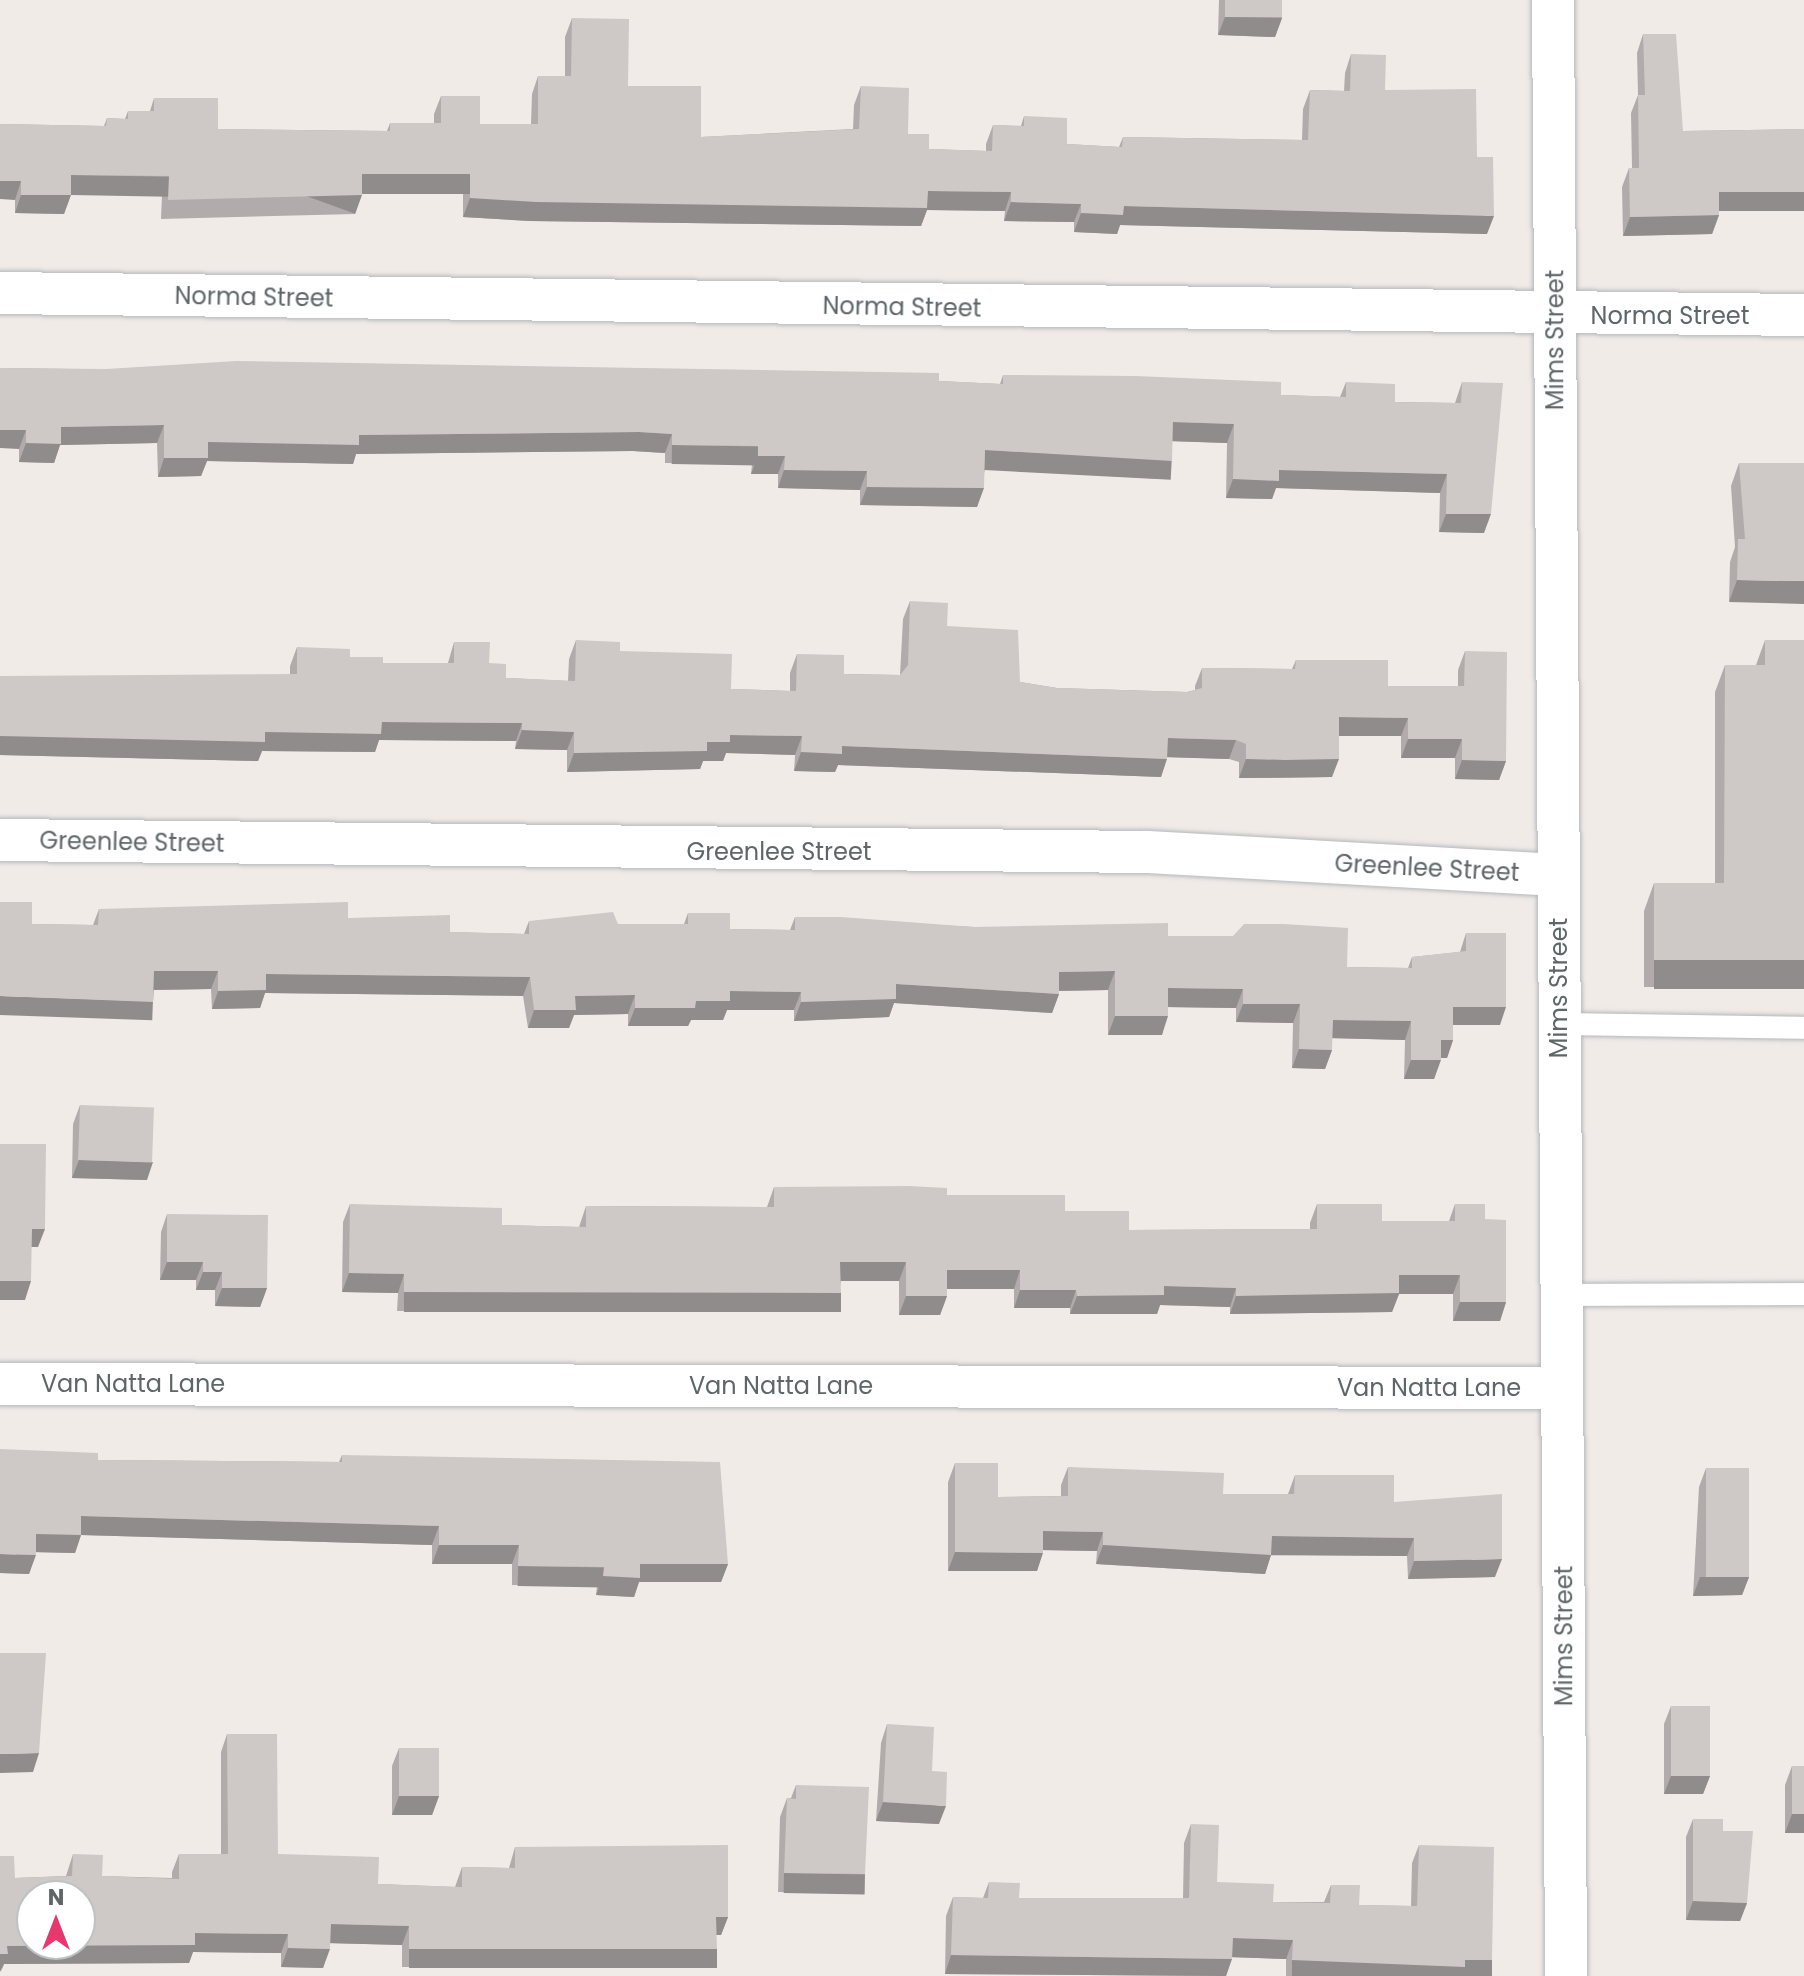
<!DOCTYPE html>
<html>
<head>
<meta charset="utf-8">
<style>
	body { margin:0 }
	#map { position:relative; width:1804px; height:1976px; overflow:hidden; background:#f1ebe8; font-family:Poppins,sans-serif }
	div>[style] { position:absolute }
	.roads { filter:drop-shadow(0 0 2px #b3b8ba) drop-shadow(0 0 2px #b3b8ba) }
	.service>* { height:22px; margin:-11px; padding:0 11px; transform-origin:11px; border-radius:11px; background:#fff }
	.minor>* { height:42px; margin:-21px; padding:0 21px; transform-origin:21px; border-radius:21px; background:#fff }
	.wall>* { inset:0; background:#b1acab }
	.shaded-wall>* { inset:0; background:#908c8b; transform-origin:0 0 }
	.building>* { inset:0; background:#cec8c7; transform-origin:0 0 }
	span { translate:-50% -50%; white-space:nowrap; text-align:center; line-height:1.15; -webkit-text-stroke:7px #fff; paint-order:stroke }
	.street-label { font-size:24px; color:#5f6668 }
	.north { position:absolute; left:16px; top:1880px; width:80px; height:80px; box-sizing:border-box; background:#fff; border:2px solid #bfc2c3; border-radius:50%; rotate:0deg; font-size:22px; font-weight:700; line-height:32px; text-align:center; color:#5f6668 }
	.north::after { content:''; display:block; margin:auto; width:28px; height:36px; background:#e7386d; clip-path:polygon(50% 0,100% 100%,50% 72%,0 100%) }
</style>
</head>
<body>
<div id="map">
	<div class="roads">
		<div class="service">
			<i style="left:1559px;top:1024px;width:245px;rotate:0.9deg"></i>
			<i style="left:1562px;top:1295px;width:242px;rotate:-0.2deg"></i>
		</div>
		<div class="minor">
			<i style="left:1553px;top:0;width:1976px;rotate:89.62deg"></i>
			<i style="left:0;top:293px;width:1804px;rotate:0.7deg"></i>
			<i style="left:0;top:840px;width:1147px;rotate:0.6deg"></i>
			<i style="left:1147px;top:852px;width:412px;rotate:3.2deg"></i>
			<i style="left:0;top:1384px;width:1562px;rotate:0.15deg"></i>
		</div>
	</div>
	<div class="wall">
		<i style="clip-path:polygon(1219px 0,1282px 0,1282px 18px,1275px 37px,1218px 35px)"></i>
		<i style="clip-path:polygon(572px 18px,628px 86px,701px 137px,853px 129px,854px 105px,861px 86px,908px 134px,929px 149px,986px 151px,986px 144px,993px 125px,1021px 126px,1024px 116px,1067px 144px,1119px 147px,1123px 137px,1302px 140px,1303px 109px,1310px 90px,1344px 91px,1345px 73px,1351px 54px,1385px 90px,1477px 157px,1487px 234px,1120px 225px,1117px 234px,1074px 232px,1074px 222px,1004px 221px,1005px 211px,927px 210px,921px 226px,530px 221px,463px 217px,463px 193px,362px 193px,355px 214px,161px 219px,162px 195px,71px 194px,64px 214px,15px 213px,15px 200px,0 124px,104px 126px,107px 118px,125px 119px,128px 111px,150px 111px,154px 98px,218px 129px,387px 131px,390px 123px,434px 123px,434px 114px,441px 96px,480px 124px,531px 124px,532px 94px,538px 76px,565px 76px,565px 37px)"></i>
		<i style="clip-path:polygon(1643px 34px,1683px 131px,1804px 129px,1804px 235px,1804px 210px,1719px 210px,1719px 215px,1712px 234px,1623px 236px,1622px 187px,1629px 168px,1632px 168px,1631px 113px,1638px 95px,1637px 53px)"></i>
		<i style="clip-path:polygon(0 368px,939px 381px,1000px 384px,1003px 375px,1281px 395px,1340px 397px,1346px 382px,1395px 402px,1455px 403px,1462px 382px,1484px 533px,1439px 532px,1440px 493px,1276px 488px,1272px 499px,1226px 498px,1227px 443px,1172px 441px,1165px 479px,985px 469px,977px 507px,860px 505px,860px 490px,778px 488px,778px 474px,751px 474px,752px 464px,665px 463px,665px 453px,633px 451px,356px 454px,353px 464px,207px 461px,201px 476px,158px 477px,157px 443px,60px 445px,54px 463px,19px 462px,19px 449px)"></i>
		<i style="clip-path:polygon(1739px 463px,1804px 463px,1729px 602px,1730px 562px,1735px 547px,1731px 486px)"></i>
		<i style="clip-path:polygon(910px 601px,947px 626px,1020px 682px,1057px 688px,1187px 692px,1195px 690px,1195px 686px,1202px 668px,1292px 669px,1296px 660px,1388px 686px,1458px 686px,1458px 670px,1465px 651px,1506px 761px,1499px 780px,1455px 779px,1455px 758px,1401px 758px,1401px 736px,1339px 736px,1332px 777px,1278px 778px,1239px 778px,1239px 762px,1229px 759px,1167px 757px,1161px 777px,838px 765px,835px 772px,794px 771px,795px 755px,726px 753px,723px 761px,703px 761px,700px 769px,567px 772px,567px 750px,515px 749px,516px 741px,379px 740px,375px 752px,262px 751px,258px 761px,0 755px,290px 674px,290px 666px,297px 647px,383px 663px,448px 663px,454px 642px,489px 663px,506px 678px,568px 681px,569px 659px,576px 640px,620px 651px,731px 689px,790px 691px,790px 673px,797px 654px,844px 674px,900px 675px,903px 619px)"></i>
		<i style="clip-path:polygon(1765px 640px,1804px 988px,1644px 987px,1644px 911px,1654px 883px,1715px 883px,1715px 692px,1725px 665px,1756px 665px)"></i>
		<i style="clip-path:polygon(99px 909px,348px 918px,450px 932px,524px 934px,529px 921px,618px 924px,684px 924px,688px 913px,730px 929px,790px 930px,795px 917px,974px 927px,1168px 936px,1347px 967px,1408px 968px,1412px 957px,1460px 952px,1466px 933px,1500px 1025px,1453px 1025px,1453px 1040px,1447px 1058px,1441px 1058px,1434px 1079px,1404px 1079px,1405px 1040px,1332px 1038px,1332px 1050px,1325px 1069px,1292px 1068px,1293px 1023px,1236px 1022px,1236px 1008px,1168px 1007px,1162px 1035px,1108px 1035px,1108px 990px,1059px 991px,1059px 994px,1052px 1013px,894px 1003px,889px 1017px,794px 1021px,794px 1010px,727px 1010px,723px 1020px,691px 1020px,688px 1026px,628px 1026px,628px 1014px,574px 1015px,569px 1028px,528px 1028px,523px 996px,265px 993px,260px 1008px,212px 1009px,211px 989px,154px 990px,153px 1002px,147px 1020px,32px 924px,93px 925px)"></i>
		<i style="clip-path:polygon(80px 1105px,147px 1180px,72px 1178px,73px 1124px)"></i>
		<i style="clip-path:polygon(774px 1187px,947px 1195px,1065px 1211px,1129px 1230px,1310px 1229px,1310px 1223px,1317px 1204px,1382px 1221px,1449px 1221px,1455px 1204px,1485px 1219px,1506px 1302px,1500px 1321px,1453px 1321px,1453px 1294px,1399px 1294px,1392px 1312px,1230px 1314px,1230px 1307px,1160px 1305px,1157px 1314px,1070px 1314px,1070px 1308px,1014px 1308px,1014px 1289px,947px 1289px,947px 1296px,940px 1315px,899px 1315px,899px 1281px,841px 1281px,834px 1312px,397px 1311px,398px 1293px,342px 1292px,343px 1222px,350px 1204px,502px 1225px,579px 1227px,586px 1206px,767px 1207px)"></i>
		<i style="clip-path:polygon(167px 1214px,267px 1288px,260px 1307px,215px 1306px,215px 1290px,196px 1290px,196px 1280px,160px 1280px,161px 1232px)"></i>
		<i style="clip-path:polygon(342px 1455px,728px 1564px,721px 1582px,639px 1582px,634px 1597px,596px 1595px,597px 1586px,512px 1585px,512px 1564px,432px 1564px,432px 1545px,81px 1535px,75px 1553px,36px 1552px,29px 1574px,0 1573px,98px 1460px,339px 1462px)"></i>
		<i style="clip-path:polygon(955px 1463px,998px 1497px,1061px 1496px,1061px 1485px,1068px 1467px,1223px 1494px,1288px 1494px,1295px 1475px,1394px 1502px,1495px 1577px,1408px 1579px,1407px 1556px,1271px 1555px,1265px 1574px,1096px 1564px,1097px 1551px,1043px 1550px,1037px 1571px,948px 1571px,948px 1482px)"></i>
		<i style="clip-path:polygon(1706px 1468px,1749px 1577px,1742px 1595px,1693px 1596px,1699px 1487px)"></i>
		<i style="clip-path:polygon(1671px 1706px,1710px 1776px,1703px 1794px,1664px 1794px,1664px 1724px)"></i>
		<i style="clip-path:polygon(887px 1724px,932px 1771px,939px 1824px,876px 1821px,881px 1743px)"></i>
		<i style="clip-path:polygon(227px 1734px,278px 1854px,378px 1884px,455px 1887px,462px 1867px,509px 1868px,515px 1847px,728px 1917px,721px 1935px,716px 1935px,710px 1968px,402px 1967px,402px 1945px,330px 1943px,323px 1968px,281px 1967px,281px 1953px,193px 1952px,189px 1963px,4px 1964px,1px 1972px,15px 1878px,66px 1876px,73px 1854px,102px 1876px,172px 1878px,172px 1872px,179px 1854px,221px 1854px,221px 1752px)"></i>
		<i style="clip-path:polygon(399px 1748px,439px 1796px,432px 1815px,392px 1815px,392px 1766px)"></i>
		<i style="clip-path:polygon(1792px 1766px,1804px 1833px,1785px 1833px,1785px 1785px)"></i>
		<i style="clip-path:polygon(796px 1785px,865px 1874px,859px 1893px,778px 1892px,780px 1817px,787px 1798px,791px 1798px)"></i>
		<i style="clip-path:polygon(1693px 1819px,1723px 1831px,1747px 1903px,1740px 1921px,1686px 1920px,1686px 1837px)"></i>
		<i style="clip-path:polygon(1191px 1824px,1217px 1882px,1273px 1902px,1324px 1902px,1331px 1885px,1359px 1905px,1411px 1906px,1412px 1863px,1419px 1845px,1492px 1960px,1486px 1976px,1286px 1976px,1286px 1959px,1232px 1957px,1226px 1976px,945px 1974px,946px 1916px,953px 1897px,983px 1898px,989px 1882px,1019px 1898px,1183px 1898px,1184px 1843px)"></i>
	</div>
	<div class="shaded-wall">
		<i style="clip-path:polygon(1225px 17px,1282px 18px,1275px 37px,1218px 35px)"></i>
		<i style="left:362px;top:174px;width:108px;height:20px"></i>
		<i style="left:71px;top:175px;width:98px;height:20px;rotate:1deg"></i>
		<i style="clip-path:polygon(0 181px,21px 181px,15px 200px,0 199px)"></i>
		<i style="clip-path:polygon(928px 191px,1011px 192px,1005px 211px,927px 210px,921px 226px,530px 221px,463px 217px,470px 198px)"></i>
		<i style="left:1719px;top:192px;width:85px;height:19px"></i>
		<i style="clip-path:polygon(21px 195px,71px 195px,64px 214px,15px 213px)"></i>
		<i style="left:362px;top:195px;width:20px;height:194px;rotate:110deg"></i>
		<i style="clip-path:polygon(1011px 202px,1081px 204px,1074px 222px,1004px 221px)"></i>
		<i style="clip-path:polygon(1124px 206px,1494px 216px,1487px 234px,1120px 225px,1117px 234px,1074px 232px,1081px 213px)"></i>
		<i style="clip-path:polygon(1719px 215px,1712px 234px,1623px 236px,1630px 217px)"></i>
		<i style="clip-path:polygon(1173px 422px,1234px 424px,1227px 443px,1166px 441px)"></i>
		<i style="clip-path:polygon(164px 425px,157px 443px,60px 445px,54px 463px,19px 462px,26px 443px,61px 427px)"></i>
		<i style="clip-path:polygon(0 430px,26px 430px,19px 449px,0 448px)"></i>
		<i style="clip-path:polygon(639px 432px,672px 434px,665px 453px,633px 451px,356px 454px,353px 464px,207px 461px,201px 476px,158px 477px,164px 458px,208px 442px,359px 435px)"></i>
		<i style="left:672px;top:445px;width:86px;height:19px;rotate:1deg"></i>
		<i style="left:985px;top:450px;width:187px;height:20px;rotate:3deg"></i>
		<i style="clip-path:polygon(758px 456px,785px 456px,778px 474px,751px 474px)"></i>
		<i style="clip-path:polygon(784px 470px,867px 471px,860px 490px,778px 488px)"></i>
		<i style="clip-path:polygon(1279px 470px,1447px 474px,1440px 493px,1276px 488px,1272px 499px,1226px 498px,1233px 479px)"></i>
		<i style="clip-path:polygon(867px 487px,984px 488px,977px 507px,860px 505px)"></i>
		<i style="clip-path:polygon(1446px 514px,1491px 514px,1484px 533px,1439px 532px)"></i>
		<i style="clip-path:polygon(1737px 580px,1804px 581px,1804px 604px,1729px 602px)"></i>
		<i style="clip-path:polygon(1339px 717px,1408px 718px,1401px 736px,1332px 736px)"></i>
		<i style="clip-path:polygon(382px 722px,522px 723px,516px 741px,379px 740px,375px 752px,262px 751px,258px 761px,0 755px,0 736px,265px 732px)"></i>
		<i style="clip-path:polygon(522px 730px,574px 732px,567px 750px,515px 749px)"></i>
		<i style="clip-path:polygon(730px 735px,802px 736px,795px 755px,726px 753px,723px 761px,703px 761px,700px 769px,567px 772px,574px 753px,707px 742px)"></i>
		<i style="clip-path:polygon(1168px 738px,1236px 740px,1229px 759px,1161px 757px)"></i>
		<i style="clip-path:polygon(1408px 739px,1462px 739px,1455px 758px,1401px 758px)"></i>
		<i style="clip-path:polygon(842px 746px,1167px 759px,1161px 777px,838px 765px,835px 772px,794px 771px,801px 752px)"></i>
		<i style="clip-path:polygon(1246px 759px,1339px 759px,1332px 777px,1239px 778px)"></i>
		<i style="clip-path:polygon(1462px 760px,1506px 761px,1499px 780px,1455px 779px)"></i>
		<i style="left:1654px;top:960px;width:150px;height:29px"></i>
		<i style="clip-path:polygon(154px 971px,218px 971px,211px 989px,147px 990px)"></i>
		<i style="clip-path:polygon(1115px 971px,1108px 990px,1052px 991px,1059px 972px)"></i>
		<i style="clip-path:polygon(266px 974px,530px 977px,523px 996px,265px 993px,260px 1008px,212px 1009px,218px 991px)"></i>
		<i style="clip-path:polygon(896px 984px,1059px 994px,1052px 1013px,894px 1003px,889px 1017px,794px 1021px,801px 1002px)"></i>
		<i style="clip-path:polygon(1168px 988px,1243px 989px,1236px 1008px,1162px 1007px)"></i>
		<i style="clip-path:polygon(730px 991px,801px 992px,794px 1010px,727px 1010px,723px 1020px,691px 1020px,688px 1026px,628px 1026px,635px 1008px,696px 1001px)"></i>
		<i style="clip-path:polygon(635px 995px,628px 1014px,574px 1015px,569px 1028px,528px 1028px,534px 1010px,575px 996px)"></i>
		<i style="left:0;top:996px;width:153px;height:19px;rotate:2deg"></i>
		<i style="clip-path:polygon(1243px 1004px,1300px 1004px,1293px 1023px,1236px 1022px)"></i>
		<i style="clip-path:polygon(1453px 1007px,1506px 1007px,1500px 1025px,1447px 1025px)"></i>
		<i style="clip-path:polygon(1115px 1016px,1168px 1016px,1162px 1035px,1108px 1035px)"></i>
		<i style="clip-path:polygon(1333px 1020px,1411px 1021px,1405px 1040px,1326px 1038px)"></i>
		<i style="clip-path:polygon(1441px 1040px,1453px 1040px,1447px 1058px,1434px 1058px)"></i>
		<i style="clip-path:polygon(1299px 1049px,1332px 1050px,1325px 1069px,1292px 1068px)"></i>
		<i style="clip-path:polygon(1411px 1060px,1441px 1060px,1434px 1079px,1404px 1079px)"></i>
		<i style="clip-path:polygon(79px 1160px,153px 1162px,147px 1180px,72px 1178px)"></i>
		<i style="clip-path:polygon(32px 1229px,45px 1229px,38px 1247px,25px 1247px)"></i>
		<i style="clip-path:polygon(167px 1262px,203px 1262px,196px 1280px,160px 1280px)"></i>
		<i style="clip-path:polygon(840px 1262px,906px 1262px,899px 1281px,834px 1281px)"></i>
		<i style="clip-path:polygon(947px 1270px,1020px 1270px,1014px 1289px,940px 1289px)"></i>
		<i style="clip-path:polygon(203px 1272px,222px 1272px,215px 1290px,196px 1290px)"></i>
		<i style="clip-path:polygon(349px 1273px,404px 1274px,398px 1293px,342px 1292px)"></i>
		<i style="clip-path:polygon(1399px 1275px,1460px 1275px,1453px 1294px,1399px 1294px,1392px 1312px,1230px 1314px,1236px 1296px)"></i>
		<i style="clip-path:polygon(0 1281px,31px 1281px,25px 1300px,0 1300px)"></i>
		<i style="clip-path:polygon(1164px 1286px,1236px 1288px,1230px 1307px,1160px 1305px,1157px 1314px,1070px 1314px,1077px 1296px)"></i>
		<i style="clip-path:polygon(222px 1288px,267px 1288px,260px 1307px,215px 1306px)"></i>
		<i style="clip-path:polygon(1020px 1290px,1076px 1290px,1070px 1308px,1014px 1308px)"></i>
		<i style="left:404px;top:1292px;width:437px;height:20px"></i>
		<i style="clip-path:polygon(906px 1296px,947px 1296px,940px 1315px,899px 1315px)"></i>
		<i style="clip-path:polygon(1460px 1302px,1506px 1302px,1500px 1321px,1453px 1321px)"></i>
		<i style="clip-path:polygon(81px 1516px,439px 1526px,432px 1545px,81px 1535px,75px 1553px,29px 1552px,36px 1534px)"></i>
		<i style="clip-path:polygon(1043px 1531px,1103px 1532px,1097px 1551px,1037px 1550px)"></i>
		<i style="clip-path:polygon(1272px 1536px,1414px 1538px,1407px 1556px,1266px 1555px,1271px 1555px,1265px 1574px,1096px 1564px,1103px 1545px)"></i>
		<i style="clip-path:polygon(439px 1545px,519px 1545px,512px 1564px,432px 1564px)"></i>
		<i style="clip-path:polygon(955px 1552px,1043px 1553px,1037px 1571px,948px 1571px)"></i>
		<i style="clip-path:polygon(0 1554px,36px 1555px,29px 1574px,0 1573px)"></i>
		<i style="clip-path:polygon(1502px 1559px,1495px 1577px,1408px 1579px,1414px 1561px)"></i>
		<i style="clip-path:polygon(640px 1564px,728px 1564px,721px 1582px,639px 1582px,634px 1597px,596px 1595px,603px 1576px)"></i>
		<i style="left:518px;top:1566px;width:86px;height:20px;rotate:1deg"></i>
		<i style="clip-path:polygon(1700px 1577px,1749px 1577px,1742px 1595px,1693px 1596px)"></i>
		<i style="clip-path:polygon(39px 1753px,33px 1772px,0 1773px,0 1754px)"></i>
		<i style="clip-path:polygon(1671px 1776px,1710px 1776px,1703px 1794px,1664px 1794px)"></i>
		<i style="clip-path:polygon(399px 1796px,439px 1796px,432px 1815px,392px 1815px)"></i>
		<i style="clip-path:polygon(883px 1802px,946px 1806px,939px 1824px,876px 1821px)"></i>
		<i style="clip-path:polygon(1792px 1814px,1804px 1814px,1804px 1833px,1785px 1833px)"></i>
		<i style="left:784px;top:1873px;width:81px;height:20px;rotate:1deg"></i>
		<i style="clip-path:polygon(1693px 1901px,1747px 1903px,1740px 1921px,1686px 1920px)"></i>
		<i style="clip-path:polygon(716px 1917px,728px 1917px,721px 1935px,709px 1935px)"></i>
		<i style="clip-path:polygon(331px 1924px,409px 1926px,402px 1945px,324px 1943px)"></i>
		<i style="clip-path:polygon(195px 1933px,288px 1934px,281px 1953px,193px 1952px,189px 1963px,4px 1964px,0 1972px,0 1954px,7px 1946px)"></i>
		<i style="clip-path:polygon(1233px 1938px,1293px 1940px,1286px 1959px,1226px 1957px)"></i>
		<i style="clip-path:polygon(288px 1948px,330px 1949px,323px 1968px,281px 1967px)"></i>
		<i style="left:409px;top:1949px;width:308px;height:19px"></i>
		<i style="clip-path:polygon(951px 1955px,1232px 1959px,1226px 1976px,945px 1974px)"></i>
		<i style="left:1292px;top:1960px;width:200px;height:17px"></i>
	</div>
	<div class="building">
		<i style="left:1225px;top:0;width:57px;height:17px"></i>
		<i style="clip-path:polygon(572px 18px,629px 19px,628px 86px,701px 86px,701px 137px,859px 129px,861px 86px,909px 88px,908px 134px,929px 134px,929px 149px,992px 151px,993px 125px,1024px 126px,1024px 116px,1067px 118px,1067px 144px,1122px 147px,1123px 137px,1308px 140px,1310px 90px,1350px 91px,1351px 54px,1386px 55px,1385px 90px,1476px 89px,1477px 157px,1493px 157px,1494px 216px,1124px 206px,1123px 215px,1081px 213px,1081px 204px,1011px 202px,1011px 192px,928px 191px,927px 208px,536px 202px,470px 198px,470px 174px,362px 174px,362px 195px,168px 200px,169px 176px,71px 175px,71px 195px,21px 195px,21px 181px,0 181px,0 103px,0 124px,106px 126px,107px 118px,128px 119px,128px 111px,154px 111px,154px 98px,218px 98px,218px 129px,390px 131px,390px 123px,441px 123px,441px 96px,480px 96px,480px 124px,538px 124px,538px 76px,571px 76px)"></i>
		<i style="clip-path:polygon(1643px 34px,1676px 34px,1683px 131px,1804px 129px,1804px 192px,1719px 192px,1719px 215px,1630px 217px,1629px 168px,1639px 168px,1638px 95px,1645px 95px)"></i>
		<i style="clip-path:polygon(236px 361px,939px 373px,939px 381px,1003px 384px,1003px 375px,1136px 376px,1281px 382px,1281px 395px,1346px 397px,1346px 382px,1395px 384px,1395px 402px,1461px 403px,1462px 382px,1503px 383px,1491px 514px,1446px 514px,1447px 474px,1279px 470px,1279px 481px,1233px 479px,1234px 424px,1173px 422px,1172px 461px,985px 450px,984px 488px,867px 487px,867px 471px,784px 470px,785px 456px,758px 456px,758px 446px,672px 445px,672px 434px,639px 432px,359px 435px,359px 445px,208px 442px,208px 458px,164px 458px,164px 425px,61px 427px,61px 444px,26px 443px,26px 430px,0 430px,0 368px,106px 369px)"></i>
		<i style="clip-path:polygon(1739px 463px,1804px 463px,1804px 581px,1737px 580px,1738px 539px,1745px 539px)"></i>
		<i style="clip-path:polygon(910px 601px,948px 603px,947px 626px,1018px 630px,1020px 682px,1057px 688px,1187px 692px,1202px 688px,1202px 668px,1295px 669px,1296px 660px,1388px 660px,1388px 686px,1464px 686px,1465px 651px,1507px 652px,1506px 761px,1462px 760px,1462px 739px,1408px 739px,1408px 718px,1339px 717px,1339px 759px,1285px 760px,1246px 759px,1246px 744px,1236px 740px,1168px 738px,1167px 759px,842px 746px,842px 754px,801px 752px,802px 736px,730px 735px,730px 742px,707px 742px,707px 751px,574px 753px,574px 732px,522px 730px,522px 723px,382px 722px,381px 734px,265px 732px,265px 742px,0 736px,0 676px,297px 674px,297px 647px,350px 649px,350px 657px,383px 657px,383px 663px,454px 663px,454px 642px,490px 642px,489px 663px,506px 664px,506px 678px,575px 681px,576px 640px,620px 642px,620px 651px,732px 654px,731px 689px,796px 691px,797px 654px,844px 655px,844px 674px,900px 675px,908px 665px)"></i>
		<i style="clip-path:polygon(1765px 640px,1804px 640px,1804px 960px,1654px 960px,1654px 883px,1724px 883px,1725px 665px,1765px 665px)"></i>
		<i style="clip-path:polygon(0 902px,32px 902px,32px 924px,98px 925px,99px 909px,348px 902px,348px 918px,450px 915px,450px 932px,529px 934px,529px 921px,613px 912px,618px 924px,688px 924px,688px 913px,730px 913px,730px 929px,795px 930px,795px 917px,841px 917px,974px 927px,1168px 923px,1168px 936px,1233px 936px,1244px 924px,1284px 924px,1348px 928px,1347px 967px,1412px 968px,1412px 957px,1466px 951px,1466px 933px,1506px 933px,1506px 1007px,1453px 1007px,1453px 1040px,1441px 1040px,1441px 1060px,1411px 1060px,1411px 1021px,1333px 1020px,1332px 1050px,1299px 1049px,1300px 1004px,1243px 1004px,1243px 989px,1168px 988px,1168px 1016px,1115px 1016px,1115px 971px,1059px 972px,1059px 994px,896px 984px,896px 999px,801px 1002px,801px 992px,730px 991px,730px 1001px,696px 1001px,695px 1008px,635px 1008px,635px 995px,575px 996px,576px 1010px,534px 1010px,530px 977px,266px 974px,266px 990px,218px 991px,218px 971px,154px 971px,153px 1002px,0 996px)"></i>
		<i style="left:80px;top:1105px;width:74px;height:55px;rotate:2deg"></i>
		<i style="clip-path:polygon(0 1144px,46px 1144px,45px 1229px,32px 1229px,31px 1281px,0 1281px)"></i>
		<i style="clip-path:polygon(909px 1186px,947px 1188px,947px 1195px,1065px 1195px,1065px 1211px,1129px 1211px,1129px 1230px,1317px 1229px,1317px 1204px,1382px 1204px,1382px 1221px,1455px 1221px,1455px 1204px,1485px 1204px,1485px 1219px,1506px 1220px,1506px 1302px,1460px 1302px,1460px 1275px,1399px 1275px,1399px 1293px,1236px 1296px,1236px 1288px,1164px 1286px,1164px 1295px,1077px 1296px,1076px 1290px,1020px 1290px,1020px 1270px,947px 1270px,947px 1296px,906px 1296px,906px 1262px,840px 1262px,841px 1293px,404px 1292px,404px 1274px,349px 1273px,350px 1204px,502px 1208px,502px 1225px,586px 1227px,586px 1206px,774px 1207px,774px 1187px)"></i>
		<i style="clip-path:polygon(167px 1214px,268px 1215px,267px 1288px,222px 1288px,222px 1272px,203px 1272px,203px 1262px,167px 1262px)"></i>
		<i style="clip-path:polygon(0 1449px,98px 1453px,98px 1460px,342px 1462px,342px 1455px,720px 1462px,728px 1564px,640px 1564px,640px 1578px,603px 1576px,604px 1567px,518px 1566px,519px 1545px,439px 1545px,439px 1526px,81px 1516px,81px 1535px,36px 1534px,36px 1555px,0 1554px)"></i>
		<i style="clip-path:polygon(955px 1463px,998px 1463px,998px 1497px,1068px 1496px,1068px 1467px,1224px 1473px,1223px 1494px,1294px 1494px,1295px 1475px,1394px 1475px,1394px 1502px,1502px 1494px,1502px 1559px,1414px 1561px,1414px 1538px,1272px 1536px,1271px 1555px,1103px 1545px,1103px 1532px,1043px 1531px,1043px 1553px,955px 1552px)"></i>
		<i style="left:1706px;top:1468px;width:43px;height:109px"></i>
		<i style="clip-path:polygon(0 1653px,46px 1653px,39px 1753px,0 1754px)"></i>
		<i style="left:1671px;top:1706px;width:39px;height:70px"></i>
		<i style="clip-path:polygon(887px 1724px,934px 1727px,932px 1771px,947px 1772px,946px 1806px,883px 1802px)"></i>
		<i style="clip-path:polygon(evenodd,227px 1734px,277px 1734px,278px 1854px,379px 1857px,378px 1884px,462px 1887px,462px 1867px,515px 1868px,515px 1847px,728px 1845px,728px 1917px,716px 1917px,717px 1949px,409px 1949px,409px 1926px,331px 1924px,330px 1949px,288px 1948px,288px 1934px,195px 1933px,195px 1945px,7px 1946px,8px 1954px,0 1954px,0 1856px,14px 1856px,15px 1878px,72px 1876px,73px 1854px,103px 1855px,102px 1876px,179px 1879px,179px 1854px,228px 1854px,227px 1734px,32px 1896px,80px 1896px,80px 1944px,32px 1944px,32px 1896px)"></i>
		<i style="left:399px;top:1748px;width:40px;height:48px"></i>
		<i style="left:1792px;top:1766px;width:12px;height:48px"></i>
		<i style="clip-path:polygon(796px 1785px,869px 1787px,865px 1874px,784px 1873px,787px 1798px,796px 1799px)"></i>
		<i style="clip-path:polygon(1693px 1819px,1723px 1819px,1723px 1831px,1753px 1831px,1747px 1903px,1693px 1901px)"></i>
		<i style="clip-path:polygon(1191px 1824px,1219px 1825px,1217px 1882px,1274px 1884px,1273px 1902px,1330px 1903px,1331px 1885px,1360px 1885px,1359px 1905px,1417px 1906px,1419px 1845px,1494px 1847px,1492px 1960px,1465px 1960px,1465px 1967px,1292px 1960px,1293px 1940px,1233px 1938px,1232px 1959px,951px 1955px,953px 1897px,988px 1898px,989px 1882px,1020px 1883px,1019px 1898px,1189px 1898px)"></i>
	</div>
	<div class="street-label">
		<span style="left:254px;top:297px;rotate:1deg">Norma Street</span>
		<span style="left:902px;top:307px;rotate:1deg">Norma Street</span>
		<span style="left:1670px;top:316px">Norma Street</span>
		<span style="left:1555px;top:340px;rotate:-90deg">Mims Street</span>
		<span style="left:132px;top:842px;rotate:1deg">Greenlee Street</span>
		<span style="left:779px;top:852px">Greenlee Street</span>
		<span style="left:1427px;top:868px;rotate:3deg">Greenlee Street</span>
		<span style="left:1559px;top:988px;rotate:-90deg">Mims Street</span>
		<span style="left:133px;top:1384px">Van Natta Lane</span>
		<span style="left:781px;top:1386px">Van Natta Lane</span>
		<span style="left:1429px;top:1388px">Van Natta Lane</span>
		<span style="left:1564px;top:1636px;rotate:-90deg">Mims Street</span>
	</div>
	<div class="north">N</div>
</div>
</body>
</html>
